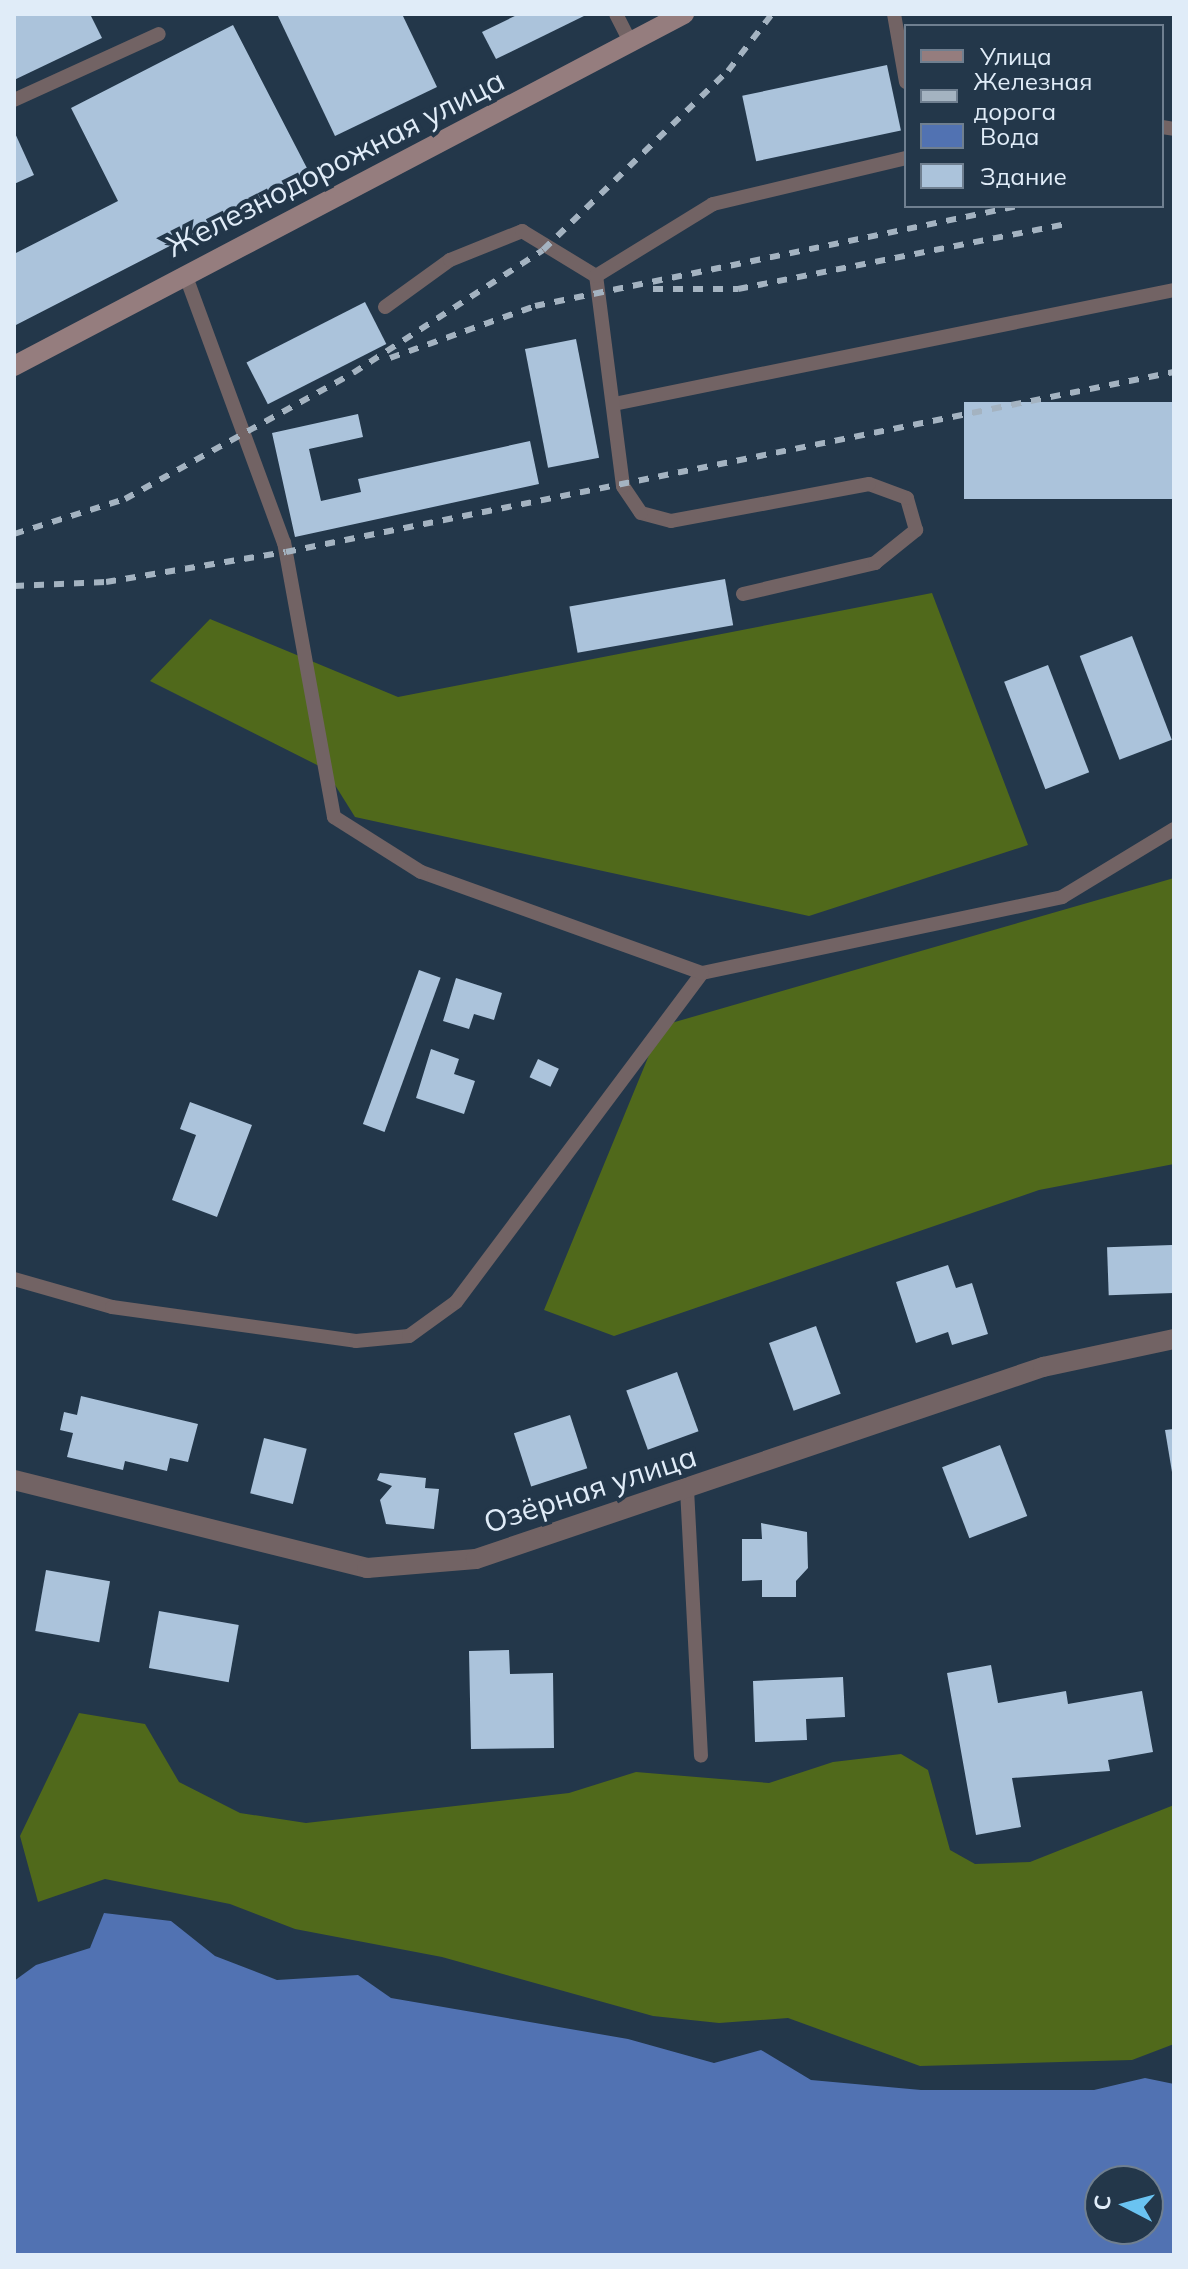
<!DOCTYPE html>
<html>
<head>
<meta charset="utf-8">
<style>
	body { margin:0 }
	#map { position:relative; width:1188px; height:2269px; overflow:hidden; background:#23374a; font-family:Mulish,sans-serif }
	div>[style] { position:absolute }
	.forest>* { inset:0; background:#50691b }
	.water>* { inset:0; background:#5172b2 }
	.building>* { inset:0; background:#abc3db; transform-origin:0 0 }
	.lane>* { height:14px; margin:-7px; padding:0 7px; transform-origin:7px; border-radius:7px; background:#726364 }
	.street>* { height:20px; margin:-10px; padding:0 10px; transform-origin:10px; border-radius:10px; background:#726364 }
	.secondary>* { height:20px; margin:-10px; padding:0 10px; transform-origin:10px; border-radius:10px; background:#957d7e }
	.rail>* { height:6px; margin-top:-3px; transform-origin:0; background:repeating-linear-gradient(90deg,#a4b3c1 0 10px,transparent 0 20px) }
	span { translate:-50% -50%; white-space:nowrap; text-align:center; line-height:1.15; -webkit-text-stroke:8px #23374a; paint-order:stroke }
	.street-label { font-size:30px; color:#e0ecf8 }
	.frame { position:absolute; inset:0; border:16px solid #e0ecf8; pointer-events:none }
	.legend { position:absolute; left:904px; top:24px; width:260px; height:184px; box-sizing:border-box; background:#23374a; border:2px solid #6f7f90; margin:0; padding:10px 14px; list-style:none; font-size:24px; color:#e0ecf8 }
	.legend li { display:flex; align-items:center; gap:16px; height:40px }
	.legend b { width:40px; border:2px solid #6f7f90 }
	.north { position:absolute; left:1084px; top:2165px; width:80px; height:80px; box-sizing:border-box; background:#23374a; border:2px solid #6f7f90; border-radius:50%; rotate:276deg; font-size:22px; font-weight:700; line-height:32px; text-align:center; color:#e0ecf8 }
	.north::after { content:''; display:block; margin:auto; width:28px; height:36px; background:#6ac3f1; clip-path:polygon(50% 0,100% 100%,50% 72%,0 100%) }
</style>
</head>
<body>
<div id="map">
	<div class="forest">
		<i style="clip-path:polygon(932px 593px,1028px 845px,809px 916px,355px 817px,325px 769px,150px 681px,210px 619px,398px 697px)"></i>
		<i style="clip-path:polygon(1174px 878px,1174px 1164px,1039px 1190px,614px 1336px,544px 1310px,661px 1026px)"></i>
		<i style="clip-path:polygon(79px 1713px,145px 1724px,179px 1782px,240px 1813px,306px 1823px,569px 1793px,636px 1772px,769px 1783px,833px 1762px,901px 1754px,928px 1770px,950px 1850px,975px 1864px,1030px 1862px,1174px 1805px,1174px 2044px,1132px 2060px,920px 2066px,788px 2018px,719px 2023px,653px 2016px,442px 1957px,295px 1929px,230px 1904px,105px 1879px,38px 1902px,20px 1836px)"></i>
	</div>
	<div class="water">
		<i style="clip-path:polygon(evenodd,104px 1913px,171px 1921px,215px 1956px,277px 1980px,358px 1975px,391px 1998px,628px 2039px,714px 2063px,761px 2050px,811px 2080px,921px 2090px,1094px 2090px,1145px 2078px,1174px 2084px,1174px 2255px,14px 2255px,14px 1981px,36px 1965px,90px 1948px,104px 1913px,1100px 2181px,1148px 2181px,1148px 2229px,1100px 2229px,1100px 2181px)"></i>
	</div>
	<div class="building">
		<i style="clip-path:polygon(14px 14px,90px 14px,102px 38px,14px 80px)"></i>
		<i style="clip-path:polygon(277px 14px,402px 14px,437px 87px,335px 136px)"></i>
		<i style="clip-path:polygon(519px 14px,588px 14px,496px 59px,482px 32px)"></i>
		<i style="clip-path:polygon(233px 25px,310px 174px,14px 326px,14px 254px,118px 201px,71px 108px)"></i>
		<i style="left:887px;top:65px;width:67px;height:148px;rotate:78deg"></i>
		<i style="clip-path:polygon(14px 131px,34px 175px,14px 184px)"></i>
		<i style="left:365px;top:302px;width:47px;height:133px;rotate:63deg"></i>
		<i style="left:576px;top:339px;width:121px;height:52px;rotate:79deg"></i>
		<i style="left:1174px;top:402px;width:97px;height:210px;rotate:90deg"></i>
		<i style="clip-path:polygon(358px 414px,363px 437px,309px 449px,321px 501px,361px 492px,358px 479px,530px 441px,539px 484px,295px 537px,272px 433px)"></i>
		<i style="left:725px;top:579px;width:47px;height:158px;rotate:80deg"></i>
		<i style="left:1132px;top:636px;width:111px;height:56px;rotate:69deg"></i>
		<i style="left:1048px;top:665px;width:115px;height:47px;rotate:69deg"></i>
		<i style="left:419px;top:970px;width:23px;height:164px;rotate:20deg"></i>
		<i style="clip-path:polygon(456px 978px,502px 993px,494px 1020px,474px 1014px,469px 1029px,443px 1021px)"></i>
		<i style="clip-path:polygon(431px 1049px,459px 1059px,454px 1074px,475px 1081px,464px 1114px,416px 1098px)"></i>
		<i style="left:538px;top:1059px;width:23px;height:20px;rotate:25deg"></i>
		<i style="clip-path:polygon(190px 1102px,252px 1125px,217px 1217px,172px 1200px,196px 1135px,180px 1129px)"></i>
		<i style="left:1172px;top:1245px;width:48px;height:65px;rotate:88deg"></i>
		<i style="clip-path:polygon(948px 1265px,956px 1288px,972px 1283px,988px 1334px,952px 1345px,948px 1332px,916px 1343px,896px 1282px)"></i>
		<i style="left:816px;top:1326px;width:72px;height:50px;rotate:70deg"></i>
		<i style="left:677px;top:1372px;width:63px;height:54px;rotate:70deg"></i>
		<i style="clip-path:polygon(81px 1396px,198px 1424px,188px 1462px,170px 1458px,167px 1471px,125px 1461px,123px 1470px,67px 1457px,73px 1433px,60px 1430px,64px 1412px,77px 1415px)"></i>
		<i style="left:570px;top:1415px;width:56px;height:59px;rotate:72deg"></i>
		<i style="clip-path:polygon(1174px 1429px,1174px 1472px,1172px 1472px,1165px 1430px)"></i>
		<i style="left:264px;top:1438px;width:44px;height:57px;rotate:14deg"></i>
		<i style="left:1000px;top:1445px;width:76px;height:62px;rotate:69deg"></i>
		<i style="clip-path:polygon(380px 1473px,426px 1478px,425px 1488px,439px 1489px,434px 1529px,386px 1524px,380px 1500px,392px 1486px,377px 1480px)"></i>
		<i style="clip-path:polygon(761px 1523px,807px 1532px,808px 1568px,796px 1581px,796px 1597px,762px 1597px,762px 1580px,742px 1581px,742px 1539px,762px 1539px)"></i>
		<i style="left:46px;top:1570px;width:65px;height:62px;rotate:10deg"></i>
		<i style="left:159px;top:1611px;width:81px;height:58px;rotate:10deg"></i>
		<i style="clip-path:polygon(509px 1650px,510px 1674px,553px 1673px,554px 1748px,471px 1749px,469px 1651px)"></i>
		<i style="clip-path:polygon(991px 1665px,998px 1703px,1066px 1691px,1068px 1704px,1142px 1691px,1153px 1752px,1108px 1760px,1110px 1771px,1012px 1778px,1021px 1827px,976px 1835px,947px 1673px)"></i>
		<i style="clip-path:polygon(843px 1677px,845px 1717px,806px 1719px,807px 1740px,755px 1742px,753px 1681px)"></i>
	</div>
	<div class="lane">
		<i style="left:616px;top:14px;width:33px;rotate:63deg"></i>
		<i style="left:894px;top:14px;width:69px;rotate:80deg"></i>
		<i style="left:14px;top:100px;width:159px;rotate:-24.5deg"></i>
		<i style="left:1162px;top:127px;width:12px;rotate:9deg"></i>
		<i style="left:385px;top:307px;width:80px;rotate:-35.9deg"></i>
		<i style="left:450px;top:260px;width:78px;rotate:-21.9deg"></i>
		<i style="left:522px;top:231px;width:87px;rotate:31.3deg"></i>
		<i style="left:614px;top:404px;width:571px;rotate:-11.51deg"></i>
		<i style="left:743px;top:594px;width:136px;rotate:-13.2deg"></i>
		<i style="left:875px;top:563px;width:53px;rotate:-38.8deg"></i>
		<i style="left:916px;top:530px;width:33px;rotate:-106deg"></i>
		<i style="left:907px;top:498px;width:40px;rotate:-159.8deg"></i>
		<i style="left:869px;top:484px;width:201px;rotate:169.4deg"></i>
		<i style="left:671px;top:521px;width:31px;rotate:-165deg"></i>
		<i style="left:641px;top:513px;width:32px;rotate:-124deg"></i>
		<i style="left:623px;top:486px;width:212px;rotate:-97.3deg"></i>
		<i style="left:596px;top:276px;width:137px;rotate:-31.6deg"></i>
		<i style="left:713px;top:204px;width:198px;rotate:-13.4deg"></i>
		<i style="left:702px;top:973px;width:368px;rotate:-11.9deg"></i>
		<i style="left:1062px;top:897px;width:131px;rotate:-31.3deg"></i>
		<i style="left:14px;top:1279px;width:102px;rotate:15.9deg"></i>
		<i style="left:112px;top:1307px;width:246px;rotate:7.9deg"></i>
		<i style="left:356px;top:1341px;width:53px;rotate:-5.4deg"></i>
		<i style="left:409px;top:1336px;width:58px;rotate:-35.9deg"></i>
		<i style="left:456px;top:1302px;width:411px;rotate:-53.2deg"></i>
		<i style="left:702px;top:973px;width:299px;rotate:-160.2deg"></i>
		<i style="left:421px;top:872px;width:103px;rotate:-147.7deg"></i>
		<i style="left:334px;top:817px;width:279px;rotate:-100.3deg"></i>
		<i style="left:284px;top:543px;width:287px;rotate:-110.2deg"></i>
		<i style="left:687px;top:1489px;width:267px;rotate:87deg"></i>
	</div>
	<div class="street">
		<i style="left:14px;top:1480px;width:364px;rotate:14deg"></i>
		<i style="left:367px;top:1568px;width:109px;rotate:-4.7deg"></i>
		<i style="left:476px;top:1559px;width:599px;rotate:-18.71deg"></i>
		<i style="left:1043px;top:1367px;width:134px;rotate:-12.1deg"></i>
	</div>
	<div class="secondary">
		<i style="left:14px;top:366px;width:757px;rotate:-27.72deg"></i>
	</div>
	<div class="rail">
		<i style="left:653px;top:289px;width:85px"></i>
		<i style="left:738px;top:289px;width:339px;rotate:-11.2deg"></i>
		<i style="left:390px;top:358px;width:154px;rotate:-19.7deg"></i>
		<i style="left:535px;top:306px;width:494px;rotate:-11.7deg"></i>
		<i style="left:14px;top:534px;width:116px;rotate:-17.5deg"></i>
		<i style="left:125px;top:499px;width:260px;rotate:-28.9deg"></i>
		<i style="left:353px;top:373px;width:226px;rotate:-32.9deg"></i>
		<i style="left:543px;top:250px;width:257px;rotate:-44.1deg"></i>
		<i style="left:728px;top:71px;width:72px;rotate:-52.3deg"></i>
		<i style="left:14px;top:586px;width:92px;rotate:-2.5deg"></i>
		<i style="left:106px;top:582px;width:182px;rotate:-9.5deg"></i>
		<i style="left:286px;top:552px;width:906px;rotate:-11.46deg"></i>
	</div>
	<div class="street-label">
		<span style="left:335px;top:163px;rotate:-27deg">Железнодорожная улица</span>
		<span style="left:590px;top:1489px;rotate:-18deg">Озёрная улица</span>
	</div>
	<div class="frame"></div>
	<ul class="legend">
	<li><b style="height:10px;background:#957d7e"></b>Улица</li>
	<li><b style="height:10px;background:#a4b3c1"></b>Железная дорога</li>
	<li><b style="height:22px;background:#5172b2"></b>Вода</li>
	<li><b style="height:22px;background:#abc3db"></b>Здание</li>
	</ul>
	<div class="north">С</div>
</div>
</body>
</html>
